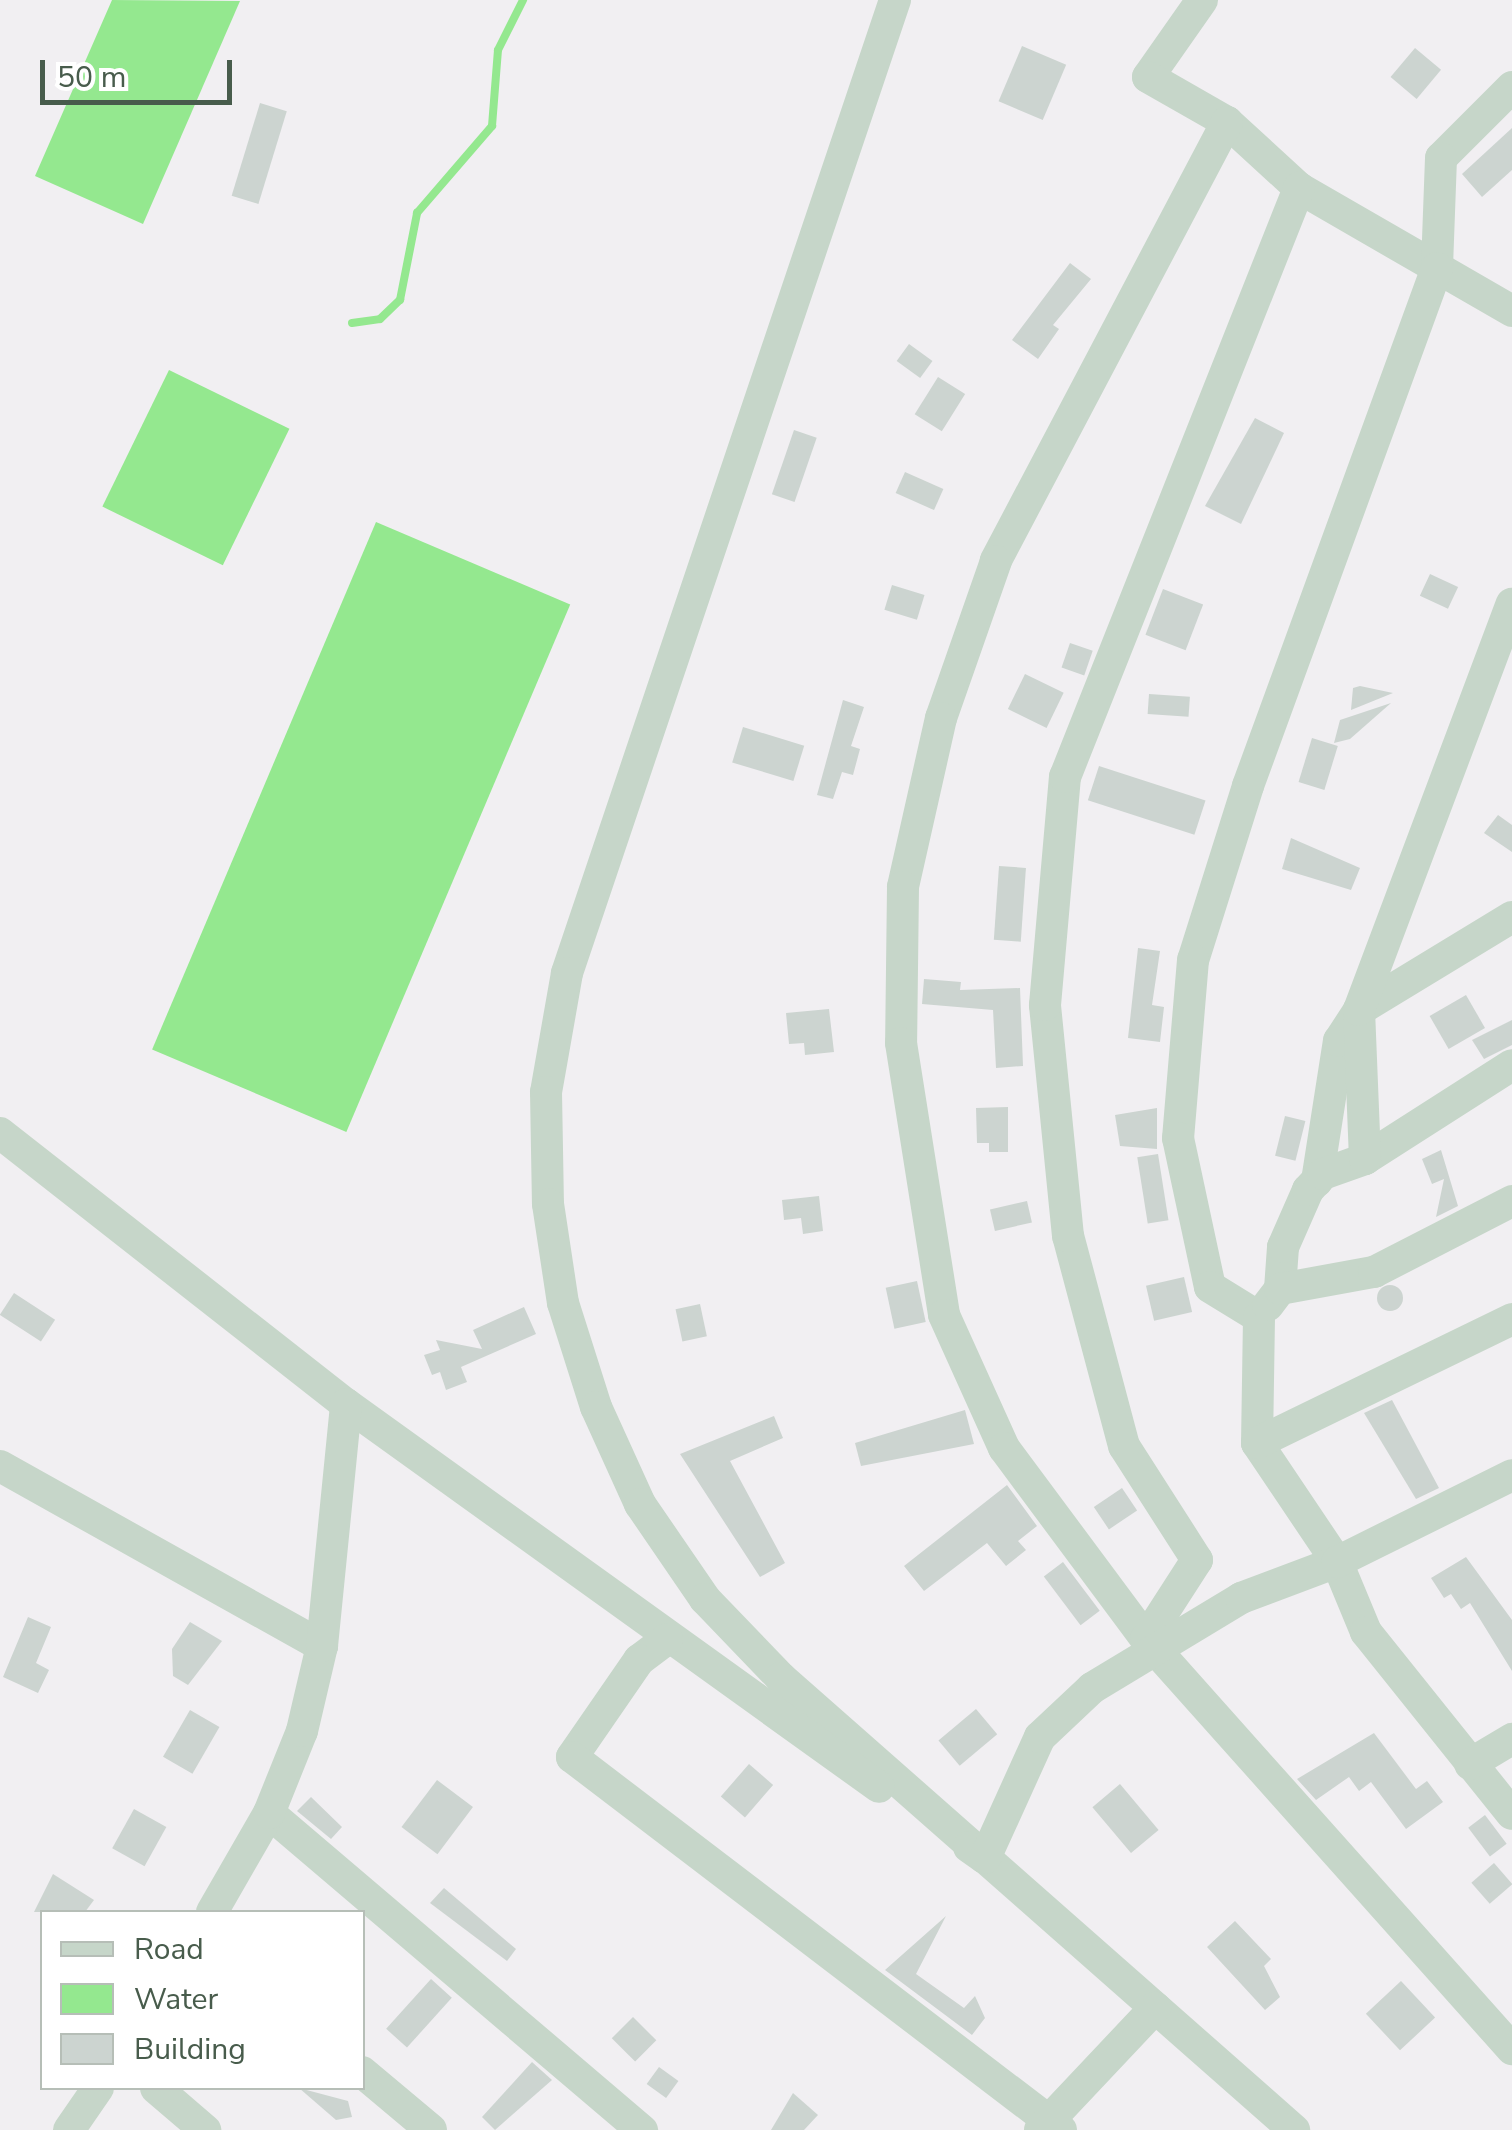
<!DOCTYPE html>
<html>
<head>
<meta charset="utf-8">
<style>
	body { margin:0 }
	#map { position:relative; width:1512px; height:2130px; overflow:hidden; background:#f1eff2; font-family:"Nunito Sans",sans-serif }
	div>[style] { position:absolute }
	.water>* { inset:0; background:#94e88f; transform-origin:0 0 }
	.stream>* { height:8px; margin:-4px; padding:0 4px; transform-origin:4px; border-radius:4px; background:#94e88f }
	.building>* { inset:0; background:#ccd4d0; transform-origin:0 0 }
	.round { border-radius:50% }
	.minor>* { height:32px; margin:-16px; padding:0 16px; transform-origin:16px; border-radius:16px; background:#c6d6c9 }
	span { translate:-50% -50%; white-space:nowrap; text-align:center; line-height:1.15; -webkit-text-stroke:10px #fff; paint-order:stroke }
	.legend { position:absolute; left:40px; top:1910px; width:325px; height:180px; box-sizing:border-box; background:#fff; border:2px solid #b6beb7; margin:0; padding:12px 18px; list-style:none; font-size:30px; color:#485c4c }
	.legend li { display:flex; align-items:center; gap:20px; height:50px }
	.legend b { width:50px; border:2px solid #b6beb7 }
	.scale { position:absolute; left:40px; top:60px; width:192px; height:45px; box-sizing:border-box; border:5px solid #485c4c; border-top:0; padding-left:12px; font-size:30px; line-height:35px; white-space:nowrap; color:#485c4c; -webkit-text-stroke:8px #fff; paint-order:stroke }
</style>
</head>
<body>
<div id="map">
	<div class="water">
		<i style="clip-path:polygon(112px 0,240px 1px,143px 224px,35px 176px)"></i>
		<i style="left:169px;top:370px;width:134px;height:152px;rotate:26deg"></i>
		<i style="left:376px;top:522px;width:211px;height:573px;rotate:23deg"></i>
	</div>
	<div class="stream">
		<i style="left:352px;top:323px;width:28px;rotate:-8deg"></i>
		<i style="left:380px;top:319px;width:28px;rotate:-44deg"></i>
		<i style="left:400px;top:300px;width:89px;rotate:-78.9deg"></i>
		<i style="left:417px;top:213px;width:115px;rotate:-49.2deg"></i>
		<i style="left:492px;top:126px;width:76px;rotate:-85.5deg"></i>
		<i style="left:498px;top:50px;width:56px;rotate:-63.4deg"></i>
	</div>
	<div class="building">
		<i style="left:1022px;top:46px;width:48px;height:60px;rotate:23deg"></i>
		<i style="left:1415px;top:48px;width:34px;height:38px;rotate:40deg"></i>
		<i style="left:260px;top:103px;width:28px;height:97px;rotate:17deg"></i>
		<i style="clip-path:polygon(1512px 128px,1512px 170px,1482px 197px,1462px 174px)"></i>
		<i style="clip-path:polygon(1070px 263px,1091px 279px,1053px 325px,1059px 329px,1038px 359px,1012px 340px)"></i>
		<i style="left:909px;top:344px;width:29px;height:21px;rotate:36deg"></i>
		<i style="left:938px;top:377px;width:32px;height:44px;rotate:32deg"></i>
		<i style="clip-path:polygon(1255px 418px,1284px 433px,1241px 524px,1205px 506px)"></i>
		<i style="left:794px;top:430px;width:24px;height:68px;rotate:19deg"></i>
		<i style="left:905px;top:472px;width:42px;height:23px;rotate:24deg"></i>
		<i style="left:1430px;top:574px;width:31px;height:24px;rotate:25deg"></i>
		<i style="left:892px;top:585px;width:34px;height:26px;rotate:17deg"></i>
		<i style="left:1163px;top:589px;width:43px;height:49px;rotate:21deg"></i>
		<i style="left:1070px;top:643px;width:24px;height:26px;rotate:19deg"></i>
		<i style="left:1025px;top:674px;width:43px;height:39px;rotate:26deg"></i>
		<i style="clip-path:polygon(1353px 688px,1360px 686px,1393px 693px,1351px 710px)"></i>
		<i style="left:1149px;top:694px;width:41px;height:20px;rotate:4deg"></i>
		<i style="clip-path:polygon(843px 700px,864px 707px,851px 746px,860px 749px,853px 775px,842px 772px,833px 799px,817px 795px)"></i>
		<i style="clip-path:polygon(1391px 703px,1350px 739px,1334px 743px,1340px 720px)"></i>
		<i style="left:743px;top:727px;width:64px;height:37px;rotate:17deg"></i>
		<i style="left:1312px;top:738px;width:27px;height:46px;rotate:17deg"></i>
		<i style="left:1099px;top:766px;width:112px;height:36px;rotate:18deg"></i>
		<i style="clip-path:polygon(1498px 815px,1512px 825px,1512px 852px,1484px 833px)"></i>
		<i style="clip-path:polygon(1291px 838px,1360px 868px,1351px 890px,1282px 869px)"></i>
		<i style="left:999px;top:866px;width:27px;height:74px;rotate:4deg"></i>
		<i style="clip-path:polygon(1138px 948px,1160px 951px,1152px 1005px,1164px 1007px,1160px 1042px,1128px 1038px)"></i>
		<i style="clip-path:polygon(924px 979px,961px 982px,960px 990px,1020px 988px,1023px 1066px,996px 1068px,993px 1010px,922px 1004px)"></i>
		<i style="left:1466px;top:995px;width:38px;height:42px;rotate:60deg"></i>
		<i style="clip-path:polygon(829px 1009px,834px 1052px,805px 1055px,804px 1043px,789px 1044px,786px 1013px)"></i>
		<i style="clip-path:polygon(1512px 1020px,1512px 1045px,1484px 1059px,1472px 1040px)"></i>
		<i style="clip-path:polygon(1008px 1107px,1008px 1152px,989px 1152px,989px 1143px,977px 1143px,976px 1108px)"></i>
		<i style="clip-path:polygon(1157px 1108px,1157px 1149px,1120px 1146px,1115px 1115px)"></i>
		<i style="left:1285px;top:1116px;width:21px;height:41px;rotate:14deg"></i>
		<i style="clip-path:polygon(1441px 1150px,1458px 1206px,1436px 1217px,1444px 1179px,1432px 1184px,1422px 1159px)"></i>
		<i style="left:1158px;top:1154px;width:67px;height:21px;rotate:81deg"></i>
		<i style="clip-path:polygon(819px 1196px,823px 1231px,803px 1234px,801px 1218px,784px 1220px,782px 1200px)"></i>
		<i style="left:1027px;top:1201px;width:22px;height:38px;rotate:77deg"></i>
		<i style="left:1184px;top:1277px;width:36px;height:39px;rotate:77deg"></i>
		<i style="left:917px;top:1281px;width:42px;height:32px;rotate:78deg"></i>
		<i class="round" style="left:1377px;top:1285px;width:26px;height:26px"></i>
		<i style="left:14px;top:1293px;width:49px;height:26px;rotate:33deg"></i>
		<i style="left:700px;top:1304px;width:33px;height:25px;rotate:78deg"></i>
		<i style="clip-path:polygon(524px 1307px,536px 1334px,461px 1367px,467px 1382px,446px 1390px,440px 1372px,432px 1375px,424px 1355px,440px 1350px,436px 1340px,482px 1349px,473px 1330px)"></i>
		<i style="clip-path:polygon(1392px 1400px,1439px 1488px,1416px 1499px,1364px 1413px)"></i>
		<i style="clip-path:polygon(965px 1410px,974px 1444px,861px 1466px,855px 1443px)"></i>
		<i style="clip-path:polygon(774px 1416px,783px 1438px,730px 1461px,785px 1563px,760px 1577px,680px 1454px)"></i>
		<i style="clip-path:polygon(1007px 1485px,1037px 1526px,1018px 1541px,1026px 1550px,1006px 1566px,987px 1543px,924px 1591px,904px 1566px)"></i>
		<i style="left:1122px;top:1488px;width:27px;height:34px;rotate:56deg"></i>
		<i style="clip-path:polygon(1466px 1557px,1512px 1620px,1512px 1671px,1470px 1603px,1461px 1609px,1451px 1594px,1444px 1598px,1431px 1578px)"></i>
		<i style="left:1063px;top:1562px;width:61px;height:24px;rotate:53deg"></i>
		<i style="clip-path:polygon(28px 1617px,51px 1627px,36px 1663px,49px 1670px,38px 1693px,3px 1677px)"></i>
		<i style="clip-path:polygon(190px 1622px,222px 1641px,188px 1685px,173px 1676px,172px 1649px)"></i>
		<i style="left:976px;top:1709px;width:33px;height:49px;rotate:50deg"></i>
		<i style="left:190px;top:1710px;width:34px;height:54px;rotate:30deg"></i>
		<i style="clip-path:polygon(1374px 1733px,1416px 1789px,1427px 1781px,1443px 1802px,1406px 1829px,1371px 1782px,1359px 1791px,1349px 1777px,1316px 1800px,1297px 1779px)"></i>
		<i style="left:749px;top:1764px;width:32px;height:43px;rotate:41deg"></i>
		<i style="left:437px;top:1780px;width:45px;height:59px;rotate:37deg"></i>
		<i style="left:1120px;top:1784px;width:60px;height:36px;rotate:50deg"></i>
		<i style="clip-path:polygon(311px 1797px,342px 1827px,331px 1839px,297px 1811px)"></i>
		<i style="left:134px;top:1809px;width:37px;height:45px;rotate:29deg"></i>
		<i style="left:1485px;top:1815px;width:36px;height:21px;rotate:53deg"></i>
		<i style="left:1494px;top:1863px;width:28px;height:30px;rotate:49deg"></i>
		<i style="clip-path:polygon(53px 1874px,94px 1900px,85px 1912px,34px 1912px)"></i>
		<i style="clip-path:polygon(444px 1888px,516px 1949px,507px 1961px,430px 1903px)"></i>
		<i style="clip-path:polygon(946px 1916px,916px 1974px,964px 2008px,975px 1996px,985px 2018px,972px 2035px,885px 1970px)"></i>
		<i style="clip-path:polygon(1235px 1921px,1271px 1959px,1264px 1966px,1280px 1997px,1265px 2010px,1207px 1947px)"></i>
		<i style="left:431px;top:1979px;width:28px;height:67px;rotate:42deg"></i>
		<i style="left:1401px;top:1981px;width:50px;height:48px;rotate:47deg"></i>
		<i style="left:633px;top:2017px;width:33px;height:30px;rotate:45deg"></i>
		<i style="clip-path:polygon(532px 2062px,552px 2080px,495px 2130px,482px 2117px)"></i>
		<i style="left:659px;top:2067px;width:24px;height:21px;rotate:36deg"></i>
		<i style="clip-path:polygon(299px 2088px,348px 2101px,352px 2117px,336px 2120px)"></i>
		<i style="clip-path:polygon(793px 2093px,818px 2115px,804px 2130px,771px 2130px)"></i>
	</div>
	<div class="minor">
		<i style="left:895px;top:0;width:1027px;rotate:108.63deg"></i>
		<i style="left:567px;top:973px;width:121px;rotate:100deg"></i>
		<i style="left:546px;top:1092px;width:112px;rotate:89deg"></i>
		<i style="left:548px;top:1204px;width:100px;rotate:81.4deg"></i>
		<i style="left:563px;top:1303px;width:109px;rotate:72.4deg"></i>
		<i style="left:596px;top:1407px;width:107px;rotate:65.6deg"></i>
		<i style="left:640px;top:1504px;width:115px;rotate:55.6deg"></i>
		<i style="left:705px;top:1599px;width:110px;rotate:46.1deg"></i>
		<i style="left:781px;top:1678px;width:684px;rotate:41.38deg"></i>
		<i style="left:1202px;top:0;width:94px;rotate:125deg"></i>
		<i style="left:1148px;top:77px;width:91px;rotate:29.7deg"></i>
		<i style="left:1227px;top:122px;width:98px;rotate:42.5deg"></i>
		<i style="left:1299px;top:188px;width:246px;rotate:30deg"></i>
		<i style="left:1512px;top:87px;width:100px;rotate:135deg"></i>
		<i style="left:1441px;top:158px;width:110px;rotate:92.1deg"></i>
		<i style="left:1437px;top:268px;width:551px;rotate:110.05deg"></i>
		<i style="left:1248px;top:786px;width:182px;rotate:107.5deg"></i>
		<i style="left:1193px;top:960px;width:179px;rotate:94.8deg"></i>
		<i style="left:1178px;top:1138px;width:152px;rotate:77.9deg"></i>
		<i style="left:1210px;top:1287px;width:57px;rotate:31.5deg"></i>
		<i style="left:1259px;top:1317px;width:126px;rotate:90.9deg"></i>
		<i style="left:1257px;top:1443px;width:143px;rotate:56.1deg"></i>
		<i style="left:1337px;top:1562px;width:76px;rotate:67.5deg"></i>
		<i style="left:1366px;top:1632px;width:233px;rotate:51.3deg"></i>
		<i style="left:1227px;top:122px;width:496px;rotate:117.8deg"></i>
		<i style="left:996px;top:561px;width:166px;rotate:109.3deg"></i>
		<i style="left:941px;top:718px;width:173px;rotate:102.7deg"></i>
		<i style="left:903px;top:887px;width:156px;rotate:90.7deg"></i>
		<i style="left:901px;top:1043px;width:275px;rotate:81deg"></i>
		<i style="left:944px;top:1315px;width:146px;rotate:65.7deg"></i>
		<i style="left:1004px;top:1448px;width:238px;rotate:53.4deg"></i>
		<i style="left:1146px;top:1639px;width:550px;rotate:48.25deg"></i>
		<i style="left:0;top:1133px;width:439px;rotate:38.1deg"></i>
		<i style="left:346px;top:1404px;width:656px;rotate:35.7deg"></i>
		<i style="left:1365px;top:1159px;width:174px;rotate:-32.6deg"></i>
		<i style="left:1317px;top:1181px;width:142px;rotate:-81.1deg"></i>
		<i style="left:1339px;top:1041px;width:37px;rotate:-57deg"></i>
		<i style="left:1359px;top:1010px;width:179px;rotate:-31.3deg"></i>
		<i style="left:1280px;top:1289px;width:42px;rotate:-85.9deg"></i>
		<i style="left:1283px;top:1247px;width:62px;rotate:-66.3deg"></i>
		<i style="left:1308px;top:1190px;width:22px;rotate:-47deg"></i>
		<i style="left:1323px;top:1174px;width:45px;rotate:-19.7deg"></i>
		<i style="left:1365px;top:1159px;width:149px;rotate:-92.3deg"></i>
		<i style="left:1359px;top:1010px;width:434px;rotate:-69.4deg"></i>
		<i style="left:1268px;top:1305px;width:20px;rotate:-53deg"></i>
		<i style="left:1280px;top:1289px;width:96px;rotate:-10.3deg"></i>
		<i style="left:1374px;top:1272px;width:155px;rotate:-27.2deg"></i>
		<i style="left:1257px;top:1443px;width:284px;rotate:-25.9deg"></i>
		<i style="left:0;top:1466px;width:369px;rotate:29.2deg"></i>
		<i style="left:667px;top:1639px;width:35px;rotate:143deg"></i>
		<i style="left:639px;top:1660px;width:118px;rotate:124.6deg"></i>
		<i style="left:572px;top:1757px;width:615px;rotate:37.34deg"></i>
		<i style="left:1146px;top:1639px;width:94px;rotate:-57.2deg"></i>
		<i style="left:1197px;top:1560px;width:135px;rotate:-122.6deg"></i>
		<i style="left:1124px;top:1446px;width:217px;rotate:-104.9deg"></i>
		<i style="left:1068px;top:1236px;width:232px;rotate:-95.7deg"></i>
		<i style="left:1045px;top:1005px;width:229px;rotate:-85deg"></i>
		<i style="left:1065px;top:777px;width:634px;rotate:-68.33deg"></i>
		<i style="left:1470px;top:1764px;width:49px;rotate:-30.8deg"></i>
		<i style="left:269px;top:1813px;width:490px;rotate:40.4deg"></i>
		<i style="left:969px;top:1847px;width:19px;rotate:35deg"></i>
		<i style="left:985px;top:1858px;width:133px;rotate:-65.6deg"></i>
		<i style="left:1040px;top:1737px;width:71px;rotate:-43.3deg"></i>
		<i style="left:1092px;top:1688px;width:174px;rotate:-31.1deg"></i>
		<i style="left:1241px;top:1598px;width:103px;rotate:-20.6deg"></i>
		<i style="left:1337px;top:1562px;width:195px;rotate:-26.4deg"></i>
		<i style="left:212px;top:1912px;width:114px;rotate:-60.1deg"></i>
		<i style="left:269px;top:1813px;width:88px;rotate:-68.1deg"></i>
		<i style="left:302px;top:1731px;width:87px;rotate:-76.8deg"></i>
		<i style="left:322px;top:1646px;width:243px;rotate:-84.3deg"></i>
		<i style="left:362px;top:2072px;width:90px;rotate:40deg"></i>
		<i style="left:156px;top:2088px;width:65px;rotate:40.6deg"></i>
		<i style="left:69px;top:2130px;width:51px;rotate:-55.4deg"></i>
		<i style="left:1040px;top:2130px;width:168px;rotate:-46.7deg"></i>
	</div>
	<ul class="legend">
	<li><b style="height:12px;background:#c6d6c9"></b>Road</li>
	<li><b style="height:28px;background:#94e88f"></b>Water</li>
	<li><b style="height:28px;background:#ccd4d0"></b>Building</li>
	</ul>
	<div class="scale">50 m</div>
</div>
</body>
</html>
